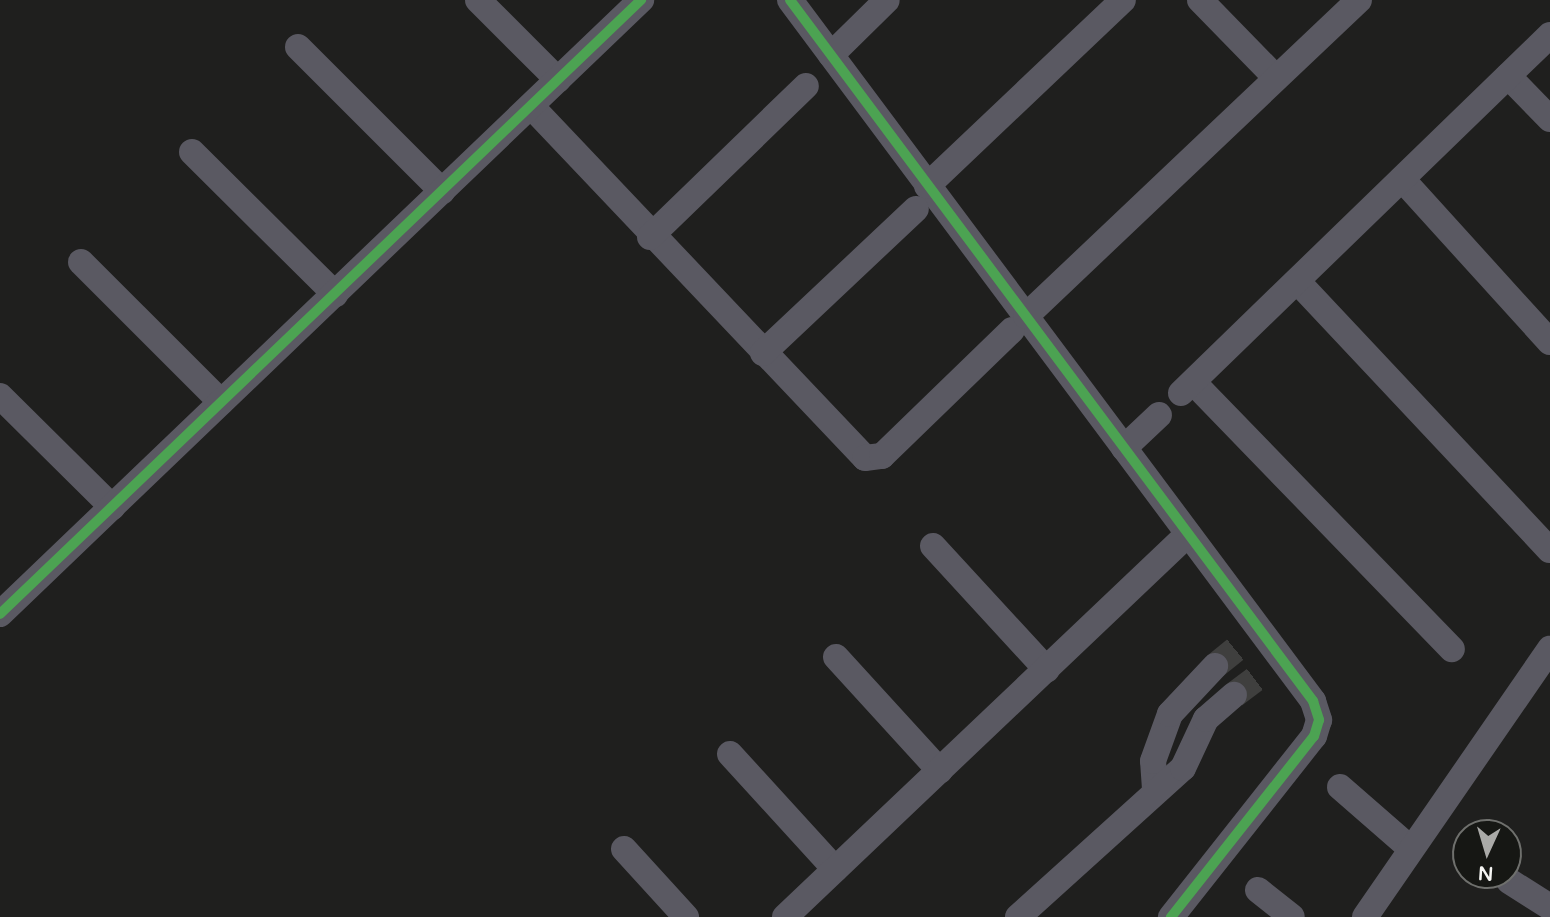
<!DOCTYPE html>
<html>
<head>
<meta charset="utf-8">
<style>
	body { margin:0 }
	#map { position:relative; width:1550px; height:917px; overflow:hidden; background:#1f1f1e; font-family:"Varela Round",sans-serif }
	div>[style] { position:absolute }
	.street-tunnel>* { height:26px; margin-top:-13px; transform-origin:0; background:repeating-linear-gradient(90deg,#3f3f3e 0 26px,transparent 0 39px) }
	.street>* { height:26px; margin:-13px; padding:0 13px; transform-origin:13px; border-radius:13px; background:#5a5962 }
	.cycleway>* { height:10px; margin:-5px; padding:0 5px; transform-origin:5px; border-radius:5px; background:#4ca352 }
	span { translate:-50% -50%; white-space:nowrap; text-align:center; line-height:1.15; -webkit-text-stroke:7px #161714; paint-order:stroke }
	.north { position:absolute; left:1452px; top:819px; width:70px; height:70px; box-sizing:border-box; background:#161714; border:2px solid #6f706d; border-radius:50%; rotate:184deg; font-size:19px; font-weight:700; line-height:28px; text-align:center; color:#f5f5f3 }
	.north::after { content:''; display:block; margin:auto; width:24px; height:32px; background:#aaaaa8; clip-path:polygon(50% 0,100% 100%,50% 72%,0 100%) }
</style>
</head>
<body>
<div id="map">
	<div class="street-tunnel">
		<i style="left:1215px;top:666px;width:36px;rotate:-39deg"></i>
		<i style="left:1234px;top:695px;width:38px;rotate:-37deg"></i>
	</div>
	<div class="street">
		<i style="left:478px;top:0;width:113px;rotate:45deg"></i>
		<i style="left:790px;top:0;width:875px;rotate:53.27deg"></i>
		<i style="left:1313px;top:701px;width:20px;rotate:72deg"></i>
		<i style="left:1319px;top:720px;width:17px;rotate:107deg"></i>
		<i style="left:1314px;top:736px;width:231px;rotate:128.3deg"></i>
		<i style="left:1200px;top:0;width:109px;rotate:45.7deg"></i>
		<i style="left:298px;top:47px;width:204px;rotate:45deg"></i>
		<i style="left:831px;top:55px;width:78px;rotate:-44.5deg"></i>
		<i style="left:1508px;top:76px;width:60px;rotate:45.7deg"></i>
		<i style="left:531px;top:106px;width:485px;rotate:46.5deg"></i>
		<i style="left:865px;top:458px;width:17px;rotate:-7deg"></i>
		<i style="left:882px;top:456px;width:181px;rotate:-44.1deg"></i>
		<i style="left:192px;top:152px;width:202px;rotate:44.8deg"></i>
		<i style="left:1402px;top:179px;width:220px;rotate:47.8deg"></i>
		<i style="left:927px;top:186px;width:270px;rotate:-43.5deg"></i>
		<i style="left:650px;top:237px;width:217px;rotate:-44.1deg"></i>
		<i style="left:81px;top:262px;width:198px;rotate:45deg"></i>
		<i style="left:1297px;top:281px;width:369px;rotate:46.8deg"></i>
		<i style="left:1026px;top:316px;width:459px;rotate:-43.5deg"></i>
		<i style="left:763px;top:353px;width:210px;rotate:-43.3deg"></i>
		<i style="left:1193px;top:382px;width:372px;rotate:45.9deg"></i>
		<i style="left:1181px;top:393px;width:514px;rotate:-44.13deg"></i>
		<i style="left:0;top:396px;width:158px;rotate:44.7deg"></i>
		<i style="left:1124px;top:448px;width:48px;rotate:-43.3deg"></i>
		<i style="left:933px;top:546px;width:168px;rotate:47.4deg"></i>
		<i style="left:0;top:614px;width:888px;rotate:-43.77deg"></i>
		<i style="left:836px;top:657px;width:154px;rotate:47.6deg"></i>
		<i style="left:730px;top:754px;width:156px;rotate:47.6deg"></i>
		<i style="left:1340px;top:787px;width:94px;rotate:41.1deg"></i>
		<i style="left:1155px;top:789px;width:28px;rotate:-94deg"></i>
		<i style="left:1153px;top:761px;width:50px;rotate:-70.1deg"></i>
		<i style="left:1170px;top:714px;width:66px;rotate:-46.8deg"></i>
		<i style="left:624px;top:849px;width:92px;rotate:47.6deg"></i>
		<i style="left:1509px;top:881px;width:49px;rotate:32.4deg"></i>
		<i style="left:1258px;top:890px;width:43px;rotate:38.5deg"></i>
		<i style="left:785px;top:917px;width:556px;rotate:-43.54deg"></i>
		<i style="left:1018px;top:917px;width:222px;rotate:-42.1deg"></i>
		<i style="left:1183px;top:768px;width:54px;rotate:-64.9deg"></i>
		<i style="left:1206px;top:719px;width:37px;rotate:-41deg"></i>
		<i style="left:1365px;top:917px;width:326px;rotate:-55.4deg"></i>
	</div>
	<div class="cycleway">
		<i style="left:790px;top:0;width:875px;rotate:53.27deg"></i>
		<i style="left:1313px;top:701px;width:20px;rotate:72deg"></i>
		<i style="left:1319px;top:720px;width:17px;rotate:107deg"></i>
		<i style="left:1314px;top:736px;width:231px;rotate:128.3deg"></i>
		<i style="left:0;top:614px;width:888px;rotate:-43.77deg"></i>
	</div>
	<div class="north">N</div>
</div>
</body>
</html>
